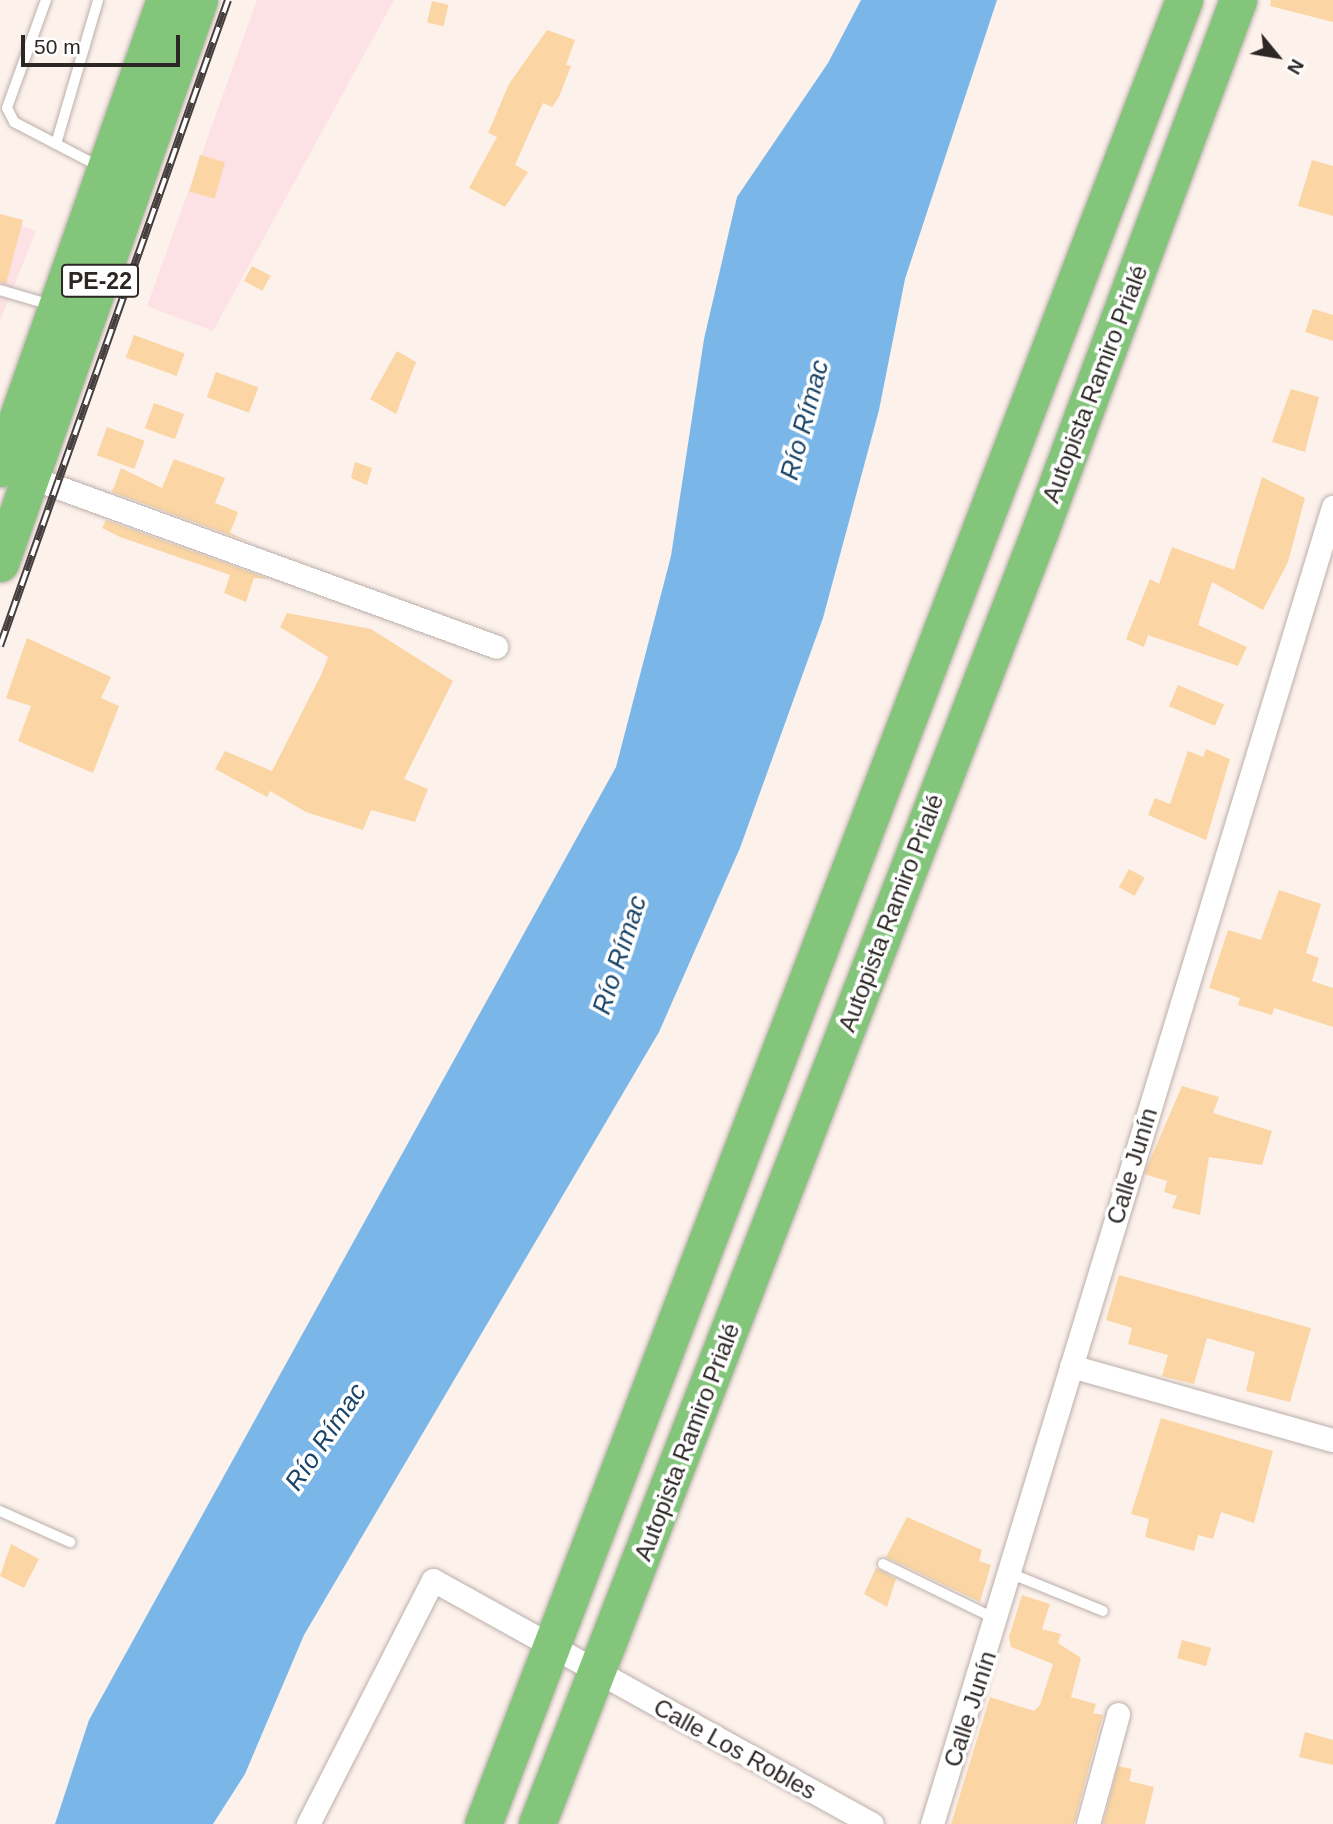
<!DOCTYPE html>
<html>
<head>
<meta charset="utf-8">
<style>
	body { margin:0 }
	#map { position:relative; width:1333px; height:1824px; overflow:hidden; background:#fdf1ec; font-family:Helvetica,sans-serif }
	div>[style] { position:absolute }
	.industrial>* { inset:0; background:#fde2e5 }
	.water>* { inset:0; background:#7bb6e9 }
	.building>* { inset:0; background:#fbd6a4; transform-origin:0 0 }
	.roads { filter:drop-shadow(0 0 2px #bbafaa) drop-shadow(0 0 2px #bbafaa) }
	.service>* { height:10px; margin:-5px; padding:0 5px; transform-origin:5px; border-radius:5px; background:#fff }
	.minor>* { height:23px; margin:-11.5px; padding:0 11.5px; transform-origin:11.5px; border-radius:11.5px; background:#fff }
	.trunk>* { height:37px; margin:-18.5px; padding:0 18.5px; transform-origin:18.5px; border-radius:18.5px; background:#83c67b }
	.rail>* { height:8px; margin-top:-4px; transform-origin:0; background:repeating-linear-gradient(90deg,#fff 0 16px,#453f3d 0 32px); box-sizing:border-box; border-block:2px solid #453f3d }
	span { translate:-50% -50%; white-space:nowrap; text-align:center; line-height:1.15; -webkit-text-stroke:7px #fff; paint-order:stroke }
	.shield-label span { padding:2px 5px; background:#fff; border:2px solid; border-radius:5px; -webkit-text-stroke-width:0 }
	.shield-label { font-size:23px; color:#2c2725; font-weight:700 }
	.street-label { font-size:24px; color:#2c2725 }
	.water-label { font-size:26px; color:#194467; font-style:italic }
	.north { position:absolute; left:1242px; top:21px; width:70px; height:70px; -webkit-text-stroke:5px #fff; paint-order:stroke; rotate:120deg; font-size:19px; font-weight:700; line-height:28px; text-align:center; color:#2c2725 }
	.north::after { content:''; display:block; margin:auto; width:24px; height:32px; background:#2c2725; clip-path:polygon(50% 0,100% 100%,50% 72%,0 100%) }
	.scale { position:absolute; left:21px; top:35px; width:159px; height:32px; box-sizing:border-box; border:4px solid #2c2725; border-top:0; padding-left:9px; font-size:21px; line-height:24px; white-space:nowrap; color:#2c2725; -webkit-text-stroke:5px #fff; paint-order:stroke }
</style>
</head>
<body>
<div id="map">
	<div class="industrial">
		<i style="clip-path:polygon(257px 0,394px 0,213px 331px,147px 306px)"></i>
		<i style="clip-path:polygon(0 217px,36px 231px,0 321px)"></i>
	</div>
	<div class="water">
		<i style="clip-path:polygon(861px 0,997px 0,905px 279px,879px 410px,823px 618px,740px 848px,659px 1032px,304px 1635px,245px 1774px,213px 1824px,55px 1824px,89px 1720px,616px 767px,671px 556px,704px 339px,737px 197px,828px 63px)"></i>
	</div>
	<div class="building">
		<i style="clip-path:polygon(1271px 0,1333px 0,1333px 22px,1270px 6px)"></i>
		<i style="left:432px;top:1px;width:17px;height:22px;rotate:13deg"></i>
		<i style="clip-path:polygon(547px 30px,575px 40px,566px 65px,571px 66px,559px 97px,552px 107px,543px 103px,531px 129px,515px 165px,528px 172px,505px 207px,469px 188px,497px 137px,488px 133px,509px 84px)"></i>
		<i style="left:200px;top:155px;width:26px;height:38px;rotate:16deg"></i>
		<i style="clip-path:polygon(1312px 160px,1333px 166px,1333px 216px,1298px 206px)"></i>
		<i style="clip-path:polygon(0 214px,23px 220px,6px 284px,0 282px)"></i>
		<i style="left:252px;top:266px;width:21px;height:17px;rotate:28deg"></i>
		<i style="clip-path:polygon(1313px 309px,1333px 315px,1333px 341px,1305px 332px)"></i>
		<i style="left:134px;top:335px;width:54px;height:24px;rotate:20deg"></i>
		<i style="clip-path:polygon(397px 351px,416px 362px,396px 414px,370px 399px)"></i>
		<i style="left:216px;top:372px;width:45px;height:27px;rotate:20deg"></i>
		<i style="clip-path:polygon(1291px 389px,1319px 397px,1305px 452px,1272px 442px)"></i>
		<i style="left:154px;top:403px;width:32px;height:27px;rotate:20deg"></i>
		<i style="left:107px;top:427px;width:40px;height:30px;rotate:20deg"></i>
		<i style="clip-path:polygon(174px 459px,225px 478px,215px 503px,238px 512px,230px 533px,252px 543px,112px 492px,121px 468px,162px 488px)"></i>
		<i style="clip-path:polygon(355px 462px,372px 468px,367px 485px,351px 478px)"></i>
		<i style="clip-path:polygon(1262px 477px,1305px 498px,1288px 562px,1263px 610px,1212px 582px,1198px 625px,1247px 647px,1238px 666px,1148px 635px,1144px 647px,1126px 639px,1150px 579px,1159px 584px,1172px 547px,1234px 570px)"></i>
		<i style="clip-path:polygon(106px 520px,269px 579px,254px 578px,246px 602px,224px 593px,230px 575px,120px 537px,102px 528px)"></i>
		<i style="clip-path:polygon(287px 613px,371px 629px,453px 681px,404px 779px,428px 789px,415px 822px,371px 810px,363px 830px,306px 812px,270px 791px,267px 797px,215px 769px,225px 751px,272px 771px,321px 675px,328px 657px,280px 627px)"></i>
		<i style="clip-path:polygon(27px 638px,111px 677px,101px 698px,119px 706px,93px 773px,18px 741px,31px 706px,6px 698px)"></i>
		<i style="left:1178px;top:685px;width:50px;height:23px;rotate:23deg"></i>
		<i style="clip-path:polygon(1206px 749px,1230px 759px,1206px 840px,1148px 815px,1155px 798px,1170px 804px,1188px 751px,1203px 757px)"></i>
		<i style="left:1129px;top:869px;width:18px;height:21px;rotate:29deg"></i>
		<i style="clip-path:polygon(1279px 890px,1321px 904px,1306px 953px,1319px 958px,1312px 981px,1333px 988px,1333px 1027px,1274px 1008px,1272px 1015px,1238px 1005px,1240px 998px,1209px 988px,1228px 930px,1261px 940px)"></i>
		<i style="clip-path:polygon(1182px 1086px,1219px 1097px,1213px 1113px,1272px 1131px,1262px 1165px,1209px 1157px,1200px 1215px,1172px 1208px,1177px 1196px,1164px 1192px,1167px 1181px,1144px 1174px)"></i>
		<i style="clip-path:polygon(1119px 1275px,1311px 1328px,1290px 1402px,1246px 1391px,1255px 1352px,1207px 1338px,1194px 1384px,1162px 1376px,1168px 1355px,1128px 1344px,1132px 1328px,1106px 1320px)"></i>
		<i style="clip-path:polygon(1161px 1418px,1273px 1451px,1254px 1523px,1221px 1512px,1213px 1539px,1198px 1535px,1194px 1551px,1145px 1537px,1149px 1519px,1131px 1514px)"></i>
		<i style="clip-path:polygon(907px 1517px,982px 1550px,979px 1561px,991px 1565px,980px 1602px,886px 1557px)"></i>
		<i style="clip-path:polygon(11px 1544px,39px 1559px,24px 1588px,0 1576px)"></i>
		<i style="clip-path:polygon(876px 1568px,896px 1579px,887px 1607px,864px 1594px)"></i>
		<i style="clip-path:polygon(1022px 1595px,1050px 1604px,1042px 1629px,1061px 1634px,1058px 1643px,1081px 1658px,1071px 1697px,1096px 1704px,1093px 1713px,1103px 1715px,1074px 1824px,951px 1824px,990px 1697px,1034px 1711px,1040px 1705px,1053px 1664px,1011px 1647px,1009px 1637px)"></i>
		<i style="left:1182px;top:1640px;width:30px;height:19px;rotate:15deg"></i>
		<i style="clip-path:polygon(1305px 1732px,1333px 1740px,1333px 1765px,1299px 1757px)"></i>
		<i style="clip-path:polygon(1118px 1766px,1132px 1769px,1129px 1781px,1154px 1787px,1145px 1824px,1103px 1824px)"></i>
	</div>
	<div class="roads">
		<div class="service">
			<i style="left:46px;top:0;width:115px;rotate:109.9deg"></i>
			<i style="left:7px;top:108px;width:16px;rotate:63deg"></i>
			<i style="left:14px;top:122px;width:97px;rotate:27.6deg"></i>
			<i style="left:56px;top:144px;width:150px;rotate:-73.7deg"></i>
			<i style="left:0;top:290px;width:53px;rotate:16.4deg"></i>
			<i style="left:0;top:1511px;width:77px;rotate:23.9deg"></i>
			<i style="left:883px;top:1564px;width:126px;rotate:26deg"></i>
			<i style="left:1012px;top:1574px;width:98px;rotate:22.1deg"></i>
		</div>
		<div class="minor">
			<i style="left:30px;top:477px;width:496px;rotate:20deg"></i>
			<i style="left:1071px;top:1366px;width:272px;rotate:15.8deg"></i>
			<i style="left:308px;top:1824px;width:274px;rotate:-62.9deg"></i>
			<i style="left:433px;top:1580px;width:502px;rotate:29.07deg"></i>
			<i style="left:932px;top:1824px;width:1377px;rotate:-73.07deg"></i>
			<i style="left:1088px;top:1824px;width:114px;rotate:-74.7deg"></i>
		</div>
		<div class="trunk">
			<i style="left:0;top:468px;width:496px;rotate:-70.6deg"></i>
			<i style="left:0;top:563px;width:597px;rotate:-70.53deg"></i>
			<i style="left:483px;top:1824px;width:1954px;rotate:-68.98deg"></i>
			<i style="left:537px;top:1824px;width:1385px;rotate:-68.75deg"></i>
			<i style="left:1039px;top:533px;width:569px;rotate:-69.53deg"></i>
		</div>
	</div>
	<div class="rail">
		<i style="left:0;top:646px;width:685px;rotate:-70.56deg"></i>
	</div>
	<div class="shield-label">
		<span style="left:100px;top:281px">PE-22</span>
	</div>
	<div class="street-label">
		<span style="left:1095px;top:384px;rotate:-69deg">Autopista Ramiro Prialé</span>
		<span style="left:891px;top:913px;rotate:-69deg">Autopista Ramiro Prialé</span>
		<span style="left:1132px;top:1166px;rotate:-73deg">Calle Junín</span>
		<span style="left:687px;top:1442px;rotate:-69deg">Autopista Ramiro Prialé</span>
		<span style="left:970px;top:1709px;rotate:-72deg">Calle Junín</span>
		<span style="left:735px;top:1749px;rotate:29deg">Calle Los Robles</span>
	</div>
	<div class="water-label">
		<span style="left:805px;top:420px;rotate:-75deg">Río Rímac</span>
		<span style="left:620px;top:955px;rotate:-72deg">Río Rímac</span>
		<span style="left:326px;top:1437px;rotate:-56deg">Río Rímac</span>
	</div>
	<div class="north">N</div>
	<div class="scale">50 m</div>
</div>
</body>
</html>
